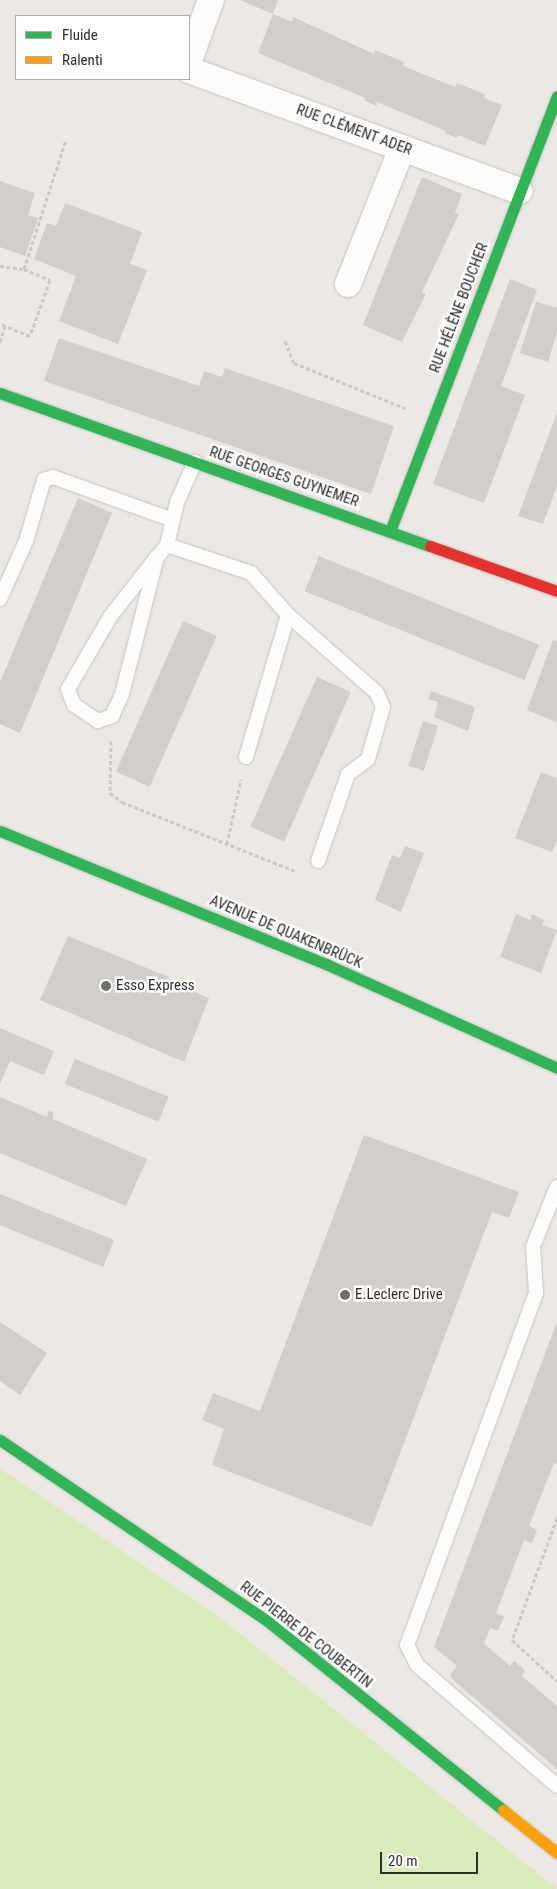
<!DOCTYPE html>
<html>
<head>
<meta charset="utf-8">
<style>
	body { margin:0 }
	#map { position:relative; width:557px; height:1889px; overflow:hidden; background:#ece8e4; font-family:"Roboto Condensed",sans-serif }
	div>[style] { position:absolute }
	.pitch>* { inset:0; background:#d9eabb }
	.building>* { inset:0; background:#d1cecb; transform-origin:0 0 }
	.path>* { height:3px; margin-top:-1.5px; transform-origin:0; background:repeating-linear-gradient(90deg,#c9c9c8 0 4px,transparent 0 6.5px) }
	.roads { filter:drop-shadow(0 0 1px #c5c4c5) drop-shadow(0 0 1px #c5c4c5) }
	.lane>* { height:14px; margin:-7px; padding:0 7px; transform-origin:7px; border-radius:7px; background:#fcfcfb }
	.street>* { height:26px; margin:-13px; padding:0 13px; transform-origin:13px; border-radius:13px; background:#fcfcfb }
	.fast>* { height:11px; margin:-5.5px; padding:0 5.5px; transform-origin:5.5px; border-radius:5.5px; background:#30b455 }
	.slow>* { height:11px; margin:-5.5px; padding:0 5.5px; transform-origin:5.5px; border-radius:5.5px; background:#ff9f0a }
	.jam>* { height:11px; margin:-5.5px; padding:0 5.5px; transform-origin:5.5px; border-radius:5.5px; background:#e5322d }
	.dots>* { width:14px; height:14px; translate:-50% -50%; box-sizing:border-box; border:2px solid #fff; border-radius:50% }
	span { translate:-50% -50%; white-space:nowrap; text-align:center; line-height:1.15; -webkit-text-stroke:5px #fff; paint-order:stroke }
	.street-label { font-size:15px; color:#2e2e2e }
	.poi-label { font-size:15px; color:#2e2e2e }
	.left { translate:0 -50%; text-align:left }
	.legend { position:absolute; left:15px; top:15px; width:175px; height:65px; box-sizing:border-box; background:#fff; border:1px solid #ababab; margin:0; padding:6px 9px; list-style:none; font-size:15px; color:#2e2e2e }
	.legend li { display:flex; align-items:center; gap:10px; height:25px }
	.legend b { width:25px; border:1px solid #ababab }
	.scale { position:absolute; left:380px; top:1852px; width:98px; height:22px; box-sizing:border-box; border:2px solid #2e2e2e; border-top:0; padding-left:6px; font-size:15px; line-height:18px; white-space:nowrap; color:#2e2e2e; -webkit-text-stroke:4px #fff; paint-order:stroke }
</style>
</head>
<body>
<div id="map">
	<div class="pitch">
		<i style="clip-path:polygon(0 1469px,213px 1612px,557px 1889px,0 1889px)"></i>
	</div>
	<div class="building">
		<i style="clip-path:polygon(240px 0,278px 0,273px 14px)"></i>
		<i style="clip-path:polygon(273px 14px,292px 22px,293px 17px,374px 54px,375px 50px,404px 62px,403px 66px,455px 87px,457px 83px,485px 94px,484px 98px,502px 105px,485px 146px,458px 135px,456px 138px,445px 133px,446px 131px,377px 102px,376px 106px,364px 100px,365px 98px,258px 53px)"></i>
		<i style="clip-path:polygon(422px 177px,462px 194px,455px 213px,459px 214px,422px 292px,426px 294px,402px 342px,363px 325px)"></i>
		<i style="clip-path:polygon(0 181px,35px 193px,28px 215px,38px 218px,25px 256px,0 247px)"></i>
		<i style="clip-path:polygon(65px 203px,142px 232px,130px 264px,147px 270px,118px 344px,59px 321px,76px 276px,34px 259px,47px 223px,56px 226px)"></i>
		<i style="clip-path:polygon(510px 279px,537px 290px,501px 386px,525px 395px,484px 503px,433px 484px)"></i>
		<i style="clip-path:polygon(536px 302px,557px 308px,557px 332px,548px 362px,520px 353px)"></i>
		<i style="clip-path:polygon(59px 338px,199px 386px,204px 371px,222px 377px,225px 368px,394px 426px,371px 494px,44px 381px)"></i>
		<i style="clip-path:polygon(557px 413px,557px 486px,543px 524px,518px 516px)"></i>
		<i style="clip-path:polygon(78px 498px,112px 513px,20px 733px,0 724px,0 682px)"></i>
		<i style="left:319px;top:556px;width:237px;height:38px;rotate:22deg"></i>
		<i style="left:183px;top:621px;width:37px;height:165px;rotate:24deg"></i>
		<i style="clip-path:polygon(553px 640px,557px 641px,557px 722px,527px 710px)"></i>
		<i style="left:317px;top:677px;width:37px;height:164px;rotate:24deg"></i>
		<i style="clip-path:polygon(431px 691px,475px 707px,468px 731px,434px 717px,438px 702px,428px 699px)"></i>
		<i style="left:423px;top:721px;width:16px;height:47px;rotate:18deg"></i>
		<i style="clip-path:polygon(541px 772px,557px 778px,557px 840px,552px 852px,515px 838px)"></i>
		<i style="clip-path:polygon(405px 846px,424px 853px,401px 912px,375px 900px,392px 855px,400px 858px)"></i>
		<i style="clip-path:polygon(516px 914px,530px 920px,532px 914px,544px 920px,542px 925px,557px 930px,541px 973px,500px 957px)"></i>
		<i style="clip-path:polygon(68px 936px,169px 977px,167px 980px,209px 998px,184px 1062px,40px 1000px)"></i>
		<i style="clip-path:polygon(0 1028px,54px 1051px,44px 1075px,10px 1061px,0 1084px)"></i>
		<i style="left:75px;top:1059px;width:101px;height:27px;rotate:22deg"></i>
		<i style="clip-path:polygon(0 1097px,47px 1117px,49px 1110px,53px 1112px,53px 1119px,147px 1159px,126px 1206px,0 1153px)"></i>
		<i style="clip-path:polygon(364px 1135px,519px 1192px,509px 1218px,492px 1212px,372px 1527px,212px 1465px,224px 1429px,202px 1420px,213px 1393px,260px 1411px)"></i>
		<i style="left:0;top:1194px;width:123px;height:29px;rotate:22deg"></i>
		<i style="clip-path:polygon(0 1322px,47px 1353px,20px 1395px,0 1381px)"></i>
		<i style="clip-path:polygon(557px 1322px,557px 1464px,554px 1463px,529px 1526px,537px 1530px,532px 1543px,524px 1540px,496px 1613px,504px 1616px,498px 1631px,490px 1628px,484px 1644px,510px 1666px,514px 1661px,525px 1670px,522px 1676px,557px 1706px,557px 1769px,453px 1680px,450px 1675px,457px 1666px,434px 1647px)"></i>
	</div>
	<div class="path">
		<i style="left:0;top:266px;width:24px;rotate:7deg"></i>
		<i style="left:24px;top:269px;width:28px;rotate:23deg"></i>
		<i style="left:50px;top:280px;width:59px;rotate:109.7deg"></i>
		<i style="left:30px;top:336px;width:32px;rotate:-158deg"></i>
		<i style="left:24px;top:269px;width:136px;rotate:-72deg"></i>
		<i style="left:285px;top:341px;width:24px;rotate:68deg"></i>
		<i style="left:294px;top:363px;width:120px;rotate:22.1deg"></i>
		<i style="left:0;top:342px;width:17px;rotate:-73deg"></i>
		<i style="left:111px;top:741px;width:52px;rotate:91.1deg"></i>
		<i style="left:110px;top:793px;width:15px;rotate:37deg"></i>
		<i style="left:122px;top:802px;width:186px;rotate:21.7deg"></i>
		<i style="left:227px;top:844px;width:66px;rotate:-77.7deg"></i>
		<i style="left:557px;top:1518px;width:130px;rotate:110.2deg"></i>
		<i style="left:512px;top:1640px;width:61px;rotate:42.3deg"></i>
	</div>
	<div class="roads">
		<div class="lane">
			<i style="left:195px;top:462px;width:44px;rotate:114.2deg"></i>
			<i style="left:177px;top:502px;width:44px;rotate:103.1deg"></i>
			<i style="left:167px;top:545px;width:89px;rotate:18.4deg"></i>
			<i style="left:251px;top:573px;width:56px;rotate:48.6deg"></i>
			<i style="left:288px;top:615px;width:118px;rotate:41.2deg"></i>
			<i style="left:377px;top:693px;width:15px;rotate:67deg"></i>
			<i style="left:383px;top:707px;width:54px;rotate:106.1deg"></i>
			<i style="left:368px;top:759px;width:25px;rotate:143deg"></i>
			<i style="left:348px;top:774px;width:92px;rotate:109deg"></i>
			<i style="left:157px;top:557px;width:141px;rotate:104.3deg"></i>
			<i style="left:122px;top:694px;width:24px;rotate:114deg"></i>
			<i style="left:112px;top:716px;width:15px;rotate:160deg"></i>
			<i style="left:98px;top:721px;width:29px;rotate:-146deg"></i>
			<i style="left:74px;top:705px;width:17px;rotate:-111deg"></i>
			<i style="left:68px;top:689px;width:83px;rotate:-59.7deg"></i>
			<i style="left:110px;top:617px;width:76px;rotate:-51.9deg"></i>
			<i style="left:157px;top:557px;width:16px;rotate:-50deg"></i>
			<i style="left:0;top:599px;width:64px;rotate:-65.9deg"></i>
			<i style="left:26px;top:541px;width:64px;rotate:-73.6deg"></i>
			<i style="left:44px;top:480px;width:9px;rotate:-18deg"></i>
			<i style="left:53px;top:477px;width:127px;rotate:19.7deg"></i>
			<i style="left:246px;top:757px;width:148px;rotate:-73.5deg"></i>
			<i style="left:557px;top:1187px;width:64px;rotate:112.1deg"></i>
			<i style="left:533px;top:1246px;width:47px;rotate:86.3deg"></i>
			<i style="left:536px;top:1293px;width:375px;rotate:110.1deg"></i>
			<i style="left:407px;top:1645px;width:22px;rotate:63deg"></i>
			<i style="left:417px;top:1665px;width:185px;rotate:40.8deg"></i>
		</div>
		<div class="street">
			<i style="left:189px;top:60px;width:64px;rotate:-69.9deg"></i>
			<i style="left:189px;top:70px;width:352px;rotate:20.1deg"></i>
			<i style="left:348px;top:284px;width:146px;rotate:-68.3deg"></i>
		</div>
		<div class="fast">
			<i style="left:0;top:393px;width:456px;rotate:19.6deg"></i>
			<i style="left:390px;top:531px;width:466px;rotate:-69deg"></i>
			<i style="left:0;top:831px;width:352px;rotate:22.2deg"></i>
			<i style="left:326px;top:964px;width:253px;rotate:24.2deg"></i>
			<i style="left:0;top:1440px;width:321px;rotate:34.1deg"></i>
			<i style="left:266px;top:1620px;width:304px;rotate:38.7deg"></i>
		</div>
		<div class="slow">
			<i style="left:503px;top:1810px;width:69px;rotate:38.5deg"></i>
		</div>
		<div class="jam">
			<i style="left:430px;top:546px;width:135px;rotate:19.5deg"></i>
		</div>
	</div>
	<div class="dots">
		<i style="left:106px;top:986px;background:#706f6e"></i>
		<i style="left:345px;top:1295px;background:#706f6e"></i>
	</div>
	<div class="street-label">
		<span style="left:354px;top:130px;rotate:20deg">RUE CLÉMENT ADER</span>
		<span style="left:459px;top:308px;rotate:-69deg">RUE HÉLÈNE BOUCHER</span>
		<span style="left:284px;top:477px;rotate:19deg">RUE GEORGES GUYNEMER</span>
		<span style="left:286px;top:932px;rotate:23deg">AVENUE DE QUAKENBRÜCK</span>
		<span style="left:306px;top:1635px;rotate:38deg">RUE PIERRE DE COUBERTIN</span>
	</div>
	<div class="poi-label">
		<span class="left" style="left:116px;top:986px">Esso Express</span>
		<span class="left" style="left:355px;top:1295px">E.Leclerc Drive</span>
	</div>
	<ul class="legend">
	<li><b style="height:6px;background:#30b455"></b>Fluide</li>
	<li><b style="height:6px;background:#ff9f0a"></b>Ralenti</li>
	</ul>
	<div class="scale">20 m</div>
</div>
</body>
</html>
